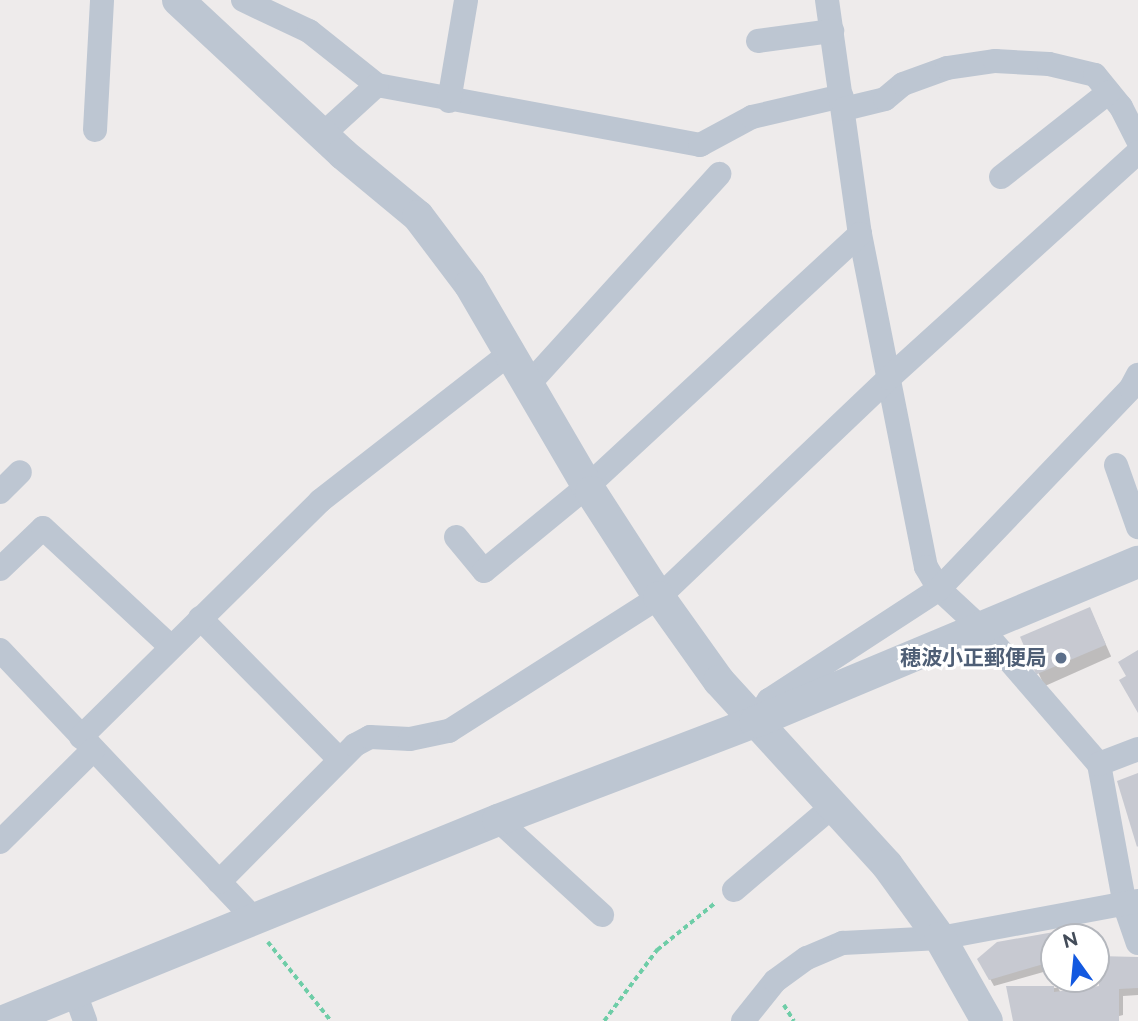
<!DOCTYPE html>
<html>
<head>
<meta charset="utf-8">
<style>
	body { margin:0 }
	#map { position:relative; width:1138px; height:1021px; overflow:hidden; background:#eeebeb; font-family:Raleway,"Noto Sans JP",sans-serif }
	div>[style] { position:absolute }
	.shadow>* { inset:0; background:#0003; transform-origin:0 0 }
	.building>* { inset:0; background:#c7c9d1; transform-origin:0 0 }
	.path>* { height:3.5px; margin-top:-1.75px; transform-origin:0; background:repeating-linear-gradient(90deg,#6ecda7 0 5px,transparent 0 8.5px) }
	.minor>* { height:24px; margin:-12px; padding:0 12px; transform-origin:12px; border-radius:12px; background:#bdc6d2 }
	.tertiary>* { height:32px; margin:-16px; padding:0 16px; transform-origin:16px; border-radius:16px; background:#bdc6d2 }
	.dots>* { width:19px; height:19px; translate:-50% -50%; box-sizing:border-box; border:4px solid #fff; border-radius:50% }
	span { translate:-50% -50%; white-space:nowrap; text-align:center; line-height:1.15; -webkit-text-stroke:6px #fff; paint-order:stroke }
	.service-label { font-size:21px; color:#4e5e75; font-weight:700 }
	.right { translate:-100% -50%; text-align:right }
	.north { position:absolute; left:1040px; top:923px; width:70px; height:70px; box-sizing:border-box; background:#fff; border:2px solid #b4b7bd; border-radius:50%; rotate:345deg; font-size:19px; font-weight:700; line-height:28px; text-align:center; color:#434c59 }
	.north::after { content:''; display:block; margin:auto; width:24px; height:32px; background:#1359e0; clip-path:polygon(50% 0,100% 100%,50% 72%,0 100%) }
</style>
</head>
<body>
<div id="map">
	<div class="shadow">
		<i style="left:1090px;top:609px;width:52px;height:73px;rotate:66deg"></i>
		<i style="clip-path:polygon(1092px 931px,1095px 937px,1054px 937px,1054px 969px,994px 986px,979px 959px,998px 944px)"></i>
		<i style="clip-path:polygon(1096px 938px,1102px 958px,1138px 959px,1138px 995px,1123px 996px,1123px 1015px,1100px 1021px,1015px 1021px,1008px 987px,1058px 988px,1061px 993px,1100px 988px)"></i>
	</div>
	<div class="building">
		<i style="left:1090px;top:607px;width:41px;height:76px;rotate:67deg"></i>
		<i style="clip-path:polygon(1138px 650px,1138px 713px,1119px 680px,1126px 676px,1118px 662px)"></i>
		<i style="clip-path:polygon(1138px 773px,1138px 846px,1137px 847px,1117px 781px)"></i>
		<i style="clip-path:polygon(1054px 932px,1054px 961px,989px 980px,977px 959px,997px 942px)"></i>
		<i style="clip-path:polygon(1098px 956px,1138px 957px,1138px 988px,1119px 989px,1119px 1021px,1013px 1021px,1006px 986px,1054px 986px,1054px 992px,1099px 986px)"></i>
	</div>
	<div class="path">
		<i style="left:268px;top:942px;width:101px;rotate:51.4deg"></i>
		<i style="left:784px;top:1005px;width:19px;rotate:58deg"></i>
		<i style="left:604px;top:1021px;width:89px;rotate:-53.3deg"></i>
		<i style="left:657px;top:950px;width:75px;rotate:-39deg"></i>
	</div>
	<div class="minor">
		<i style="left:243px;top:0;width:73px;rotate:25.2deg"></i>
		<i style="left:309px;top:31px;width:87px;rotate:38.5deg"></i>
		<i style="left:377px;top:85px;width:329px;rotate:10.5deg"></i>
		<i style="left:700px;top:145px;width:59px;rotate:-28.3deg"></i>
		<i style="left:752px;top:117px;width:92px;rotate:-13.1deg"></i>
		<i style="left:827px;top:0;width:236px;rotate:82deg"></i>
		<i style="left:860px;top:234px;width:339px;rotate:78.8deg"></i>
		<i style="left:926px;top:567px;width:26px;rotate:59deg"></i>
		<i style="left:939px;top:589px;width:57px;rotate:42.9deg"></i>
		<i style="left:981px;top:628px;width:180px;rotate:49.1deg"></i>
		<i style="left:1099px;top:764px;width:144px;rotate:79.6deg"></i>
		<i style="left:1125px;top:906px;width:39px;rotate:71deg"></i>
		<i style="left:758px;top:41px;width:75px;rotate:-7.7deg"></i>
		<i style="left:449px;top:101px;width:102px;rotate:-80.4deg"></i>
		<i style="left:844px;top:109px;width:42px;rotate:-13.7deg"></i>
		<i style="left:885px;top:99px;width:23px;rotate:-40deg"></i>
		<i style="left:903px;top:84px;width:47px;rotate:-20deg"></i>
		<i style="left:947px;top:68px;width:49px;rotate:-8.3deg"></i>
		<i style="left:995px;top:61px;width:54px;rotate:3.2deg"></i>
		<i style="left:1049px;top:64px;width:47px;rotate:13.4deg"></i>
		<i style="left:1095px;top:75px;width:41px;rotate:50.9deg"></i>
		<i style="left:1121px;top:107px;width:37px;rotate:63deg"></i>
		<i style="left:95px;top:130px;width:130px;rotate:-86.9deg"></i>
		<i style="left:322px;top:135px;width:74px;rotate:-42.3deg"></i>
		<i style="left:1001px;top:177px;width:137px;rotate:-38.2deg"></i>
		<i style="left:528px;top:385px;width:285px;rotate:-47.8deg"></i>
		<i style="left:1116px;top:465px;width:66px;rotate:70.5deg"></i>
		<i style="left:0;top:492px;width:28px;rotate:-45deg"></i>
		<i style="left:456px;top:537px;width:44px;rotate:50.5deg"></i>
		<i style="left:484px;top:571px;width:137px;rotate:-39.4deg"></i>
		<i style="left:590px;top:484px;width:368px;rotate:-42.8deg"></i>
		<i style="left:0;top:569px;width:59px;rotate:-43.6deg"></i>
		<i style="left:43px;top:528px;width:173px;rotate:42.9deg"></i>
		<i style="left:200px;top:618px;width:198px;rotate:45.4deg"></i>
		<i style="left:0;top:650px;width:371px;rotate:46.6deg"></i>
		<i style="left:755px;top:722px;width:26px;rotate:-58deg"></i>
		<i style="left:769px;top:700px;width:203px;rotate:-33.1deg"></i>
		<i style="left:939px;top:589px;width:278px;rotate:-46.3deg"></i>
		<i style="left:1131px;top:388px;width:15px;rotate:-62deg"></i>
		<i style="left:81px;top:737px;width:336px;rotate:-44.6deg"></i>
		<i style="left:320px;top:501px;width:239px;rotate:-37.9deg"></i>
		<i style="left:1099px;top:764px;width:42px;rotate:-21deg"></i>
		<i style="left:498px;top:820px;width:141px;rotate:42.4deg"></i>
		<i style="left:0;top:842px;width:131px;rotate:-44.7deg"></i>
		<i style="left:219px;top:882px;width:193px;rotate:-45.2deg"></i>
		<i style="left:355px;top:745px;width:17px;rotate:-28deg"></i>
		<i style="left:370px;top:737px;width:40px;rotate:2.9deg"></i>
		<i style="left:410px;top:739px;width:40px;rotate:-12deg"></i>
		<i style="left:449px;top:731px;width:249px;rotate:-32.5deg"></i>
		<i style="left:659px;top:597px;width:318px;rotate:-43.6deg"></i>
		<i style="left:889px;top:378px;width:336px;rotate:-42.2deg"></i>
		<i style="left:734px;top:890px;width:128px;rotate:-40.3deg"></i>
		<i style="left:75px;top:993px;width:30px;rotate:70deg"></i>
		<i style="left:743px;top:1021px;width:51px;rotate:-51.3deg"></i>
		<i style="left:775px;top:981px;width:39px;rotate:-36deg"></i>
		<i style="left:807px;top:958px;width:39px;rotate:-23deg"></i>
		<i style="left:843px;top:943px;width:97px;rotate:-3deg"></i>
		<i style="left:940px;top:938px;width:201px;rotate:-10.6deg"></i>
	</div>
	<div class="tertiary">
		<i style="left:178px;top:0;width:226px;rotate:43deg"></i>
		<i style="left:343px;top:154px;width:97px;rotate:39.6deg"></i>
		<i style="left:418px;top:216px;width:86px;rotate:53deg"></i>
		<i style="left:470px;top:285px;width:240px;rotate:59.7deg"></i>
		<i style="left:591px;top:492px;width:125px;rotate:57.1deg"></i>
		<i style="left:659px;top:597px;width:103px;rotate:54.5deg"></i>
		<i style="left:719px;top:681px;width:249px;rotate:47.6deg"></i>
		<i style="left:887px;top:865px;width:90px;rotate:54deg"></i>
		<i style="left:940px;top:938px;width:95px;rotate:60.5deg"></i>
		<i style="left:4px;top:1021px;width:533px;rotate:-22.14deg"></i>
		<i style="left:498px;top:820px;width:275px;rotate:-20.9deg"></i>
		<i style="left:755px;top:722px;width:415px;rotate:-22.7deg"></i>
	</div>
	<div class="dots">
		<i style="left:1061px;top:658px;background:#5c6f8a"></i>
	</div>
	<div class="service-label">
		<span class="right" style="left:1047px;top:658px">穂波小正郵便局</span>
	</div>
	<div class="north">N</div>
</div>
</body>
</html>
